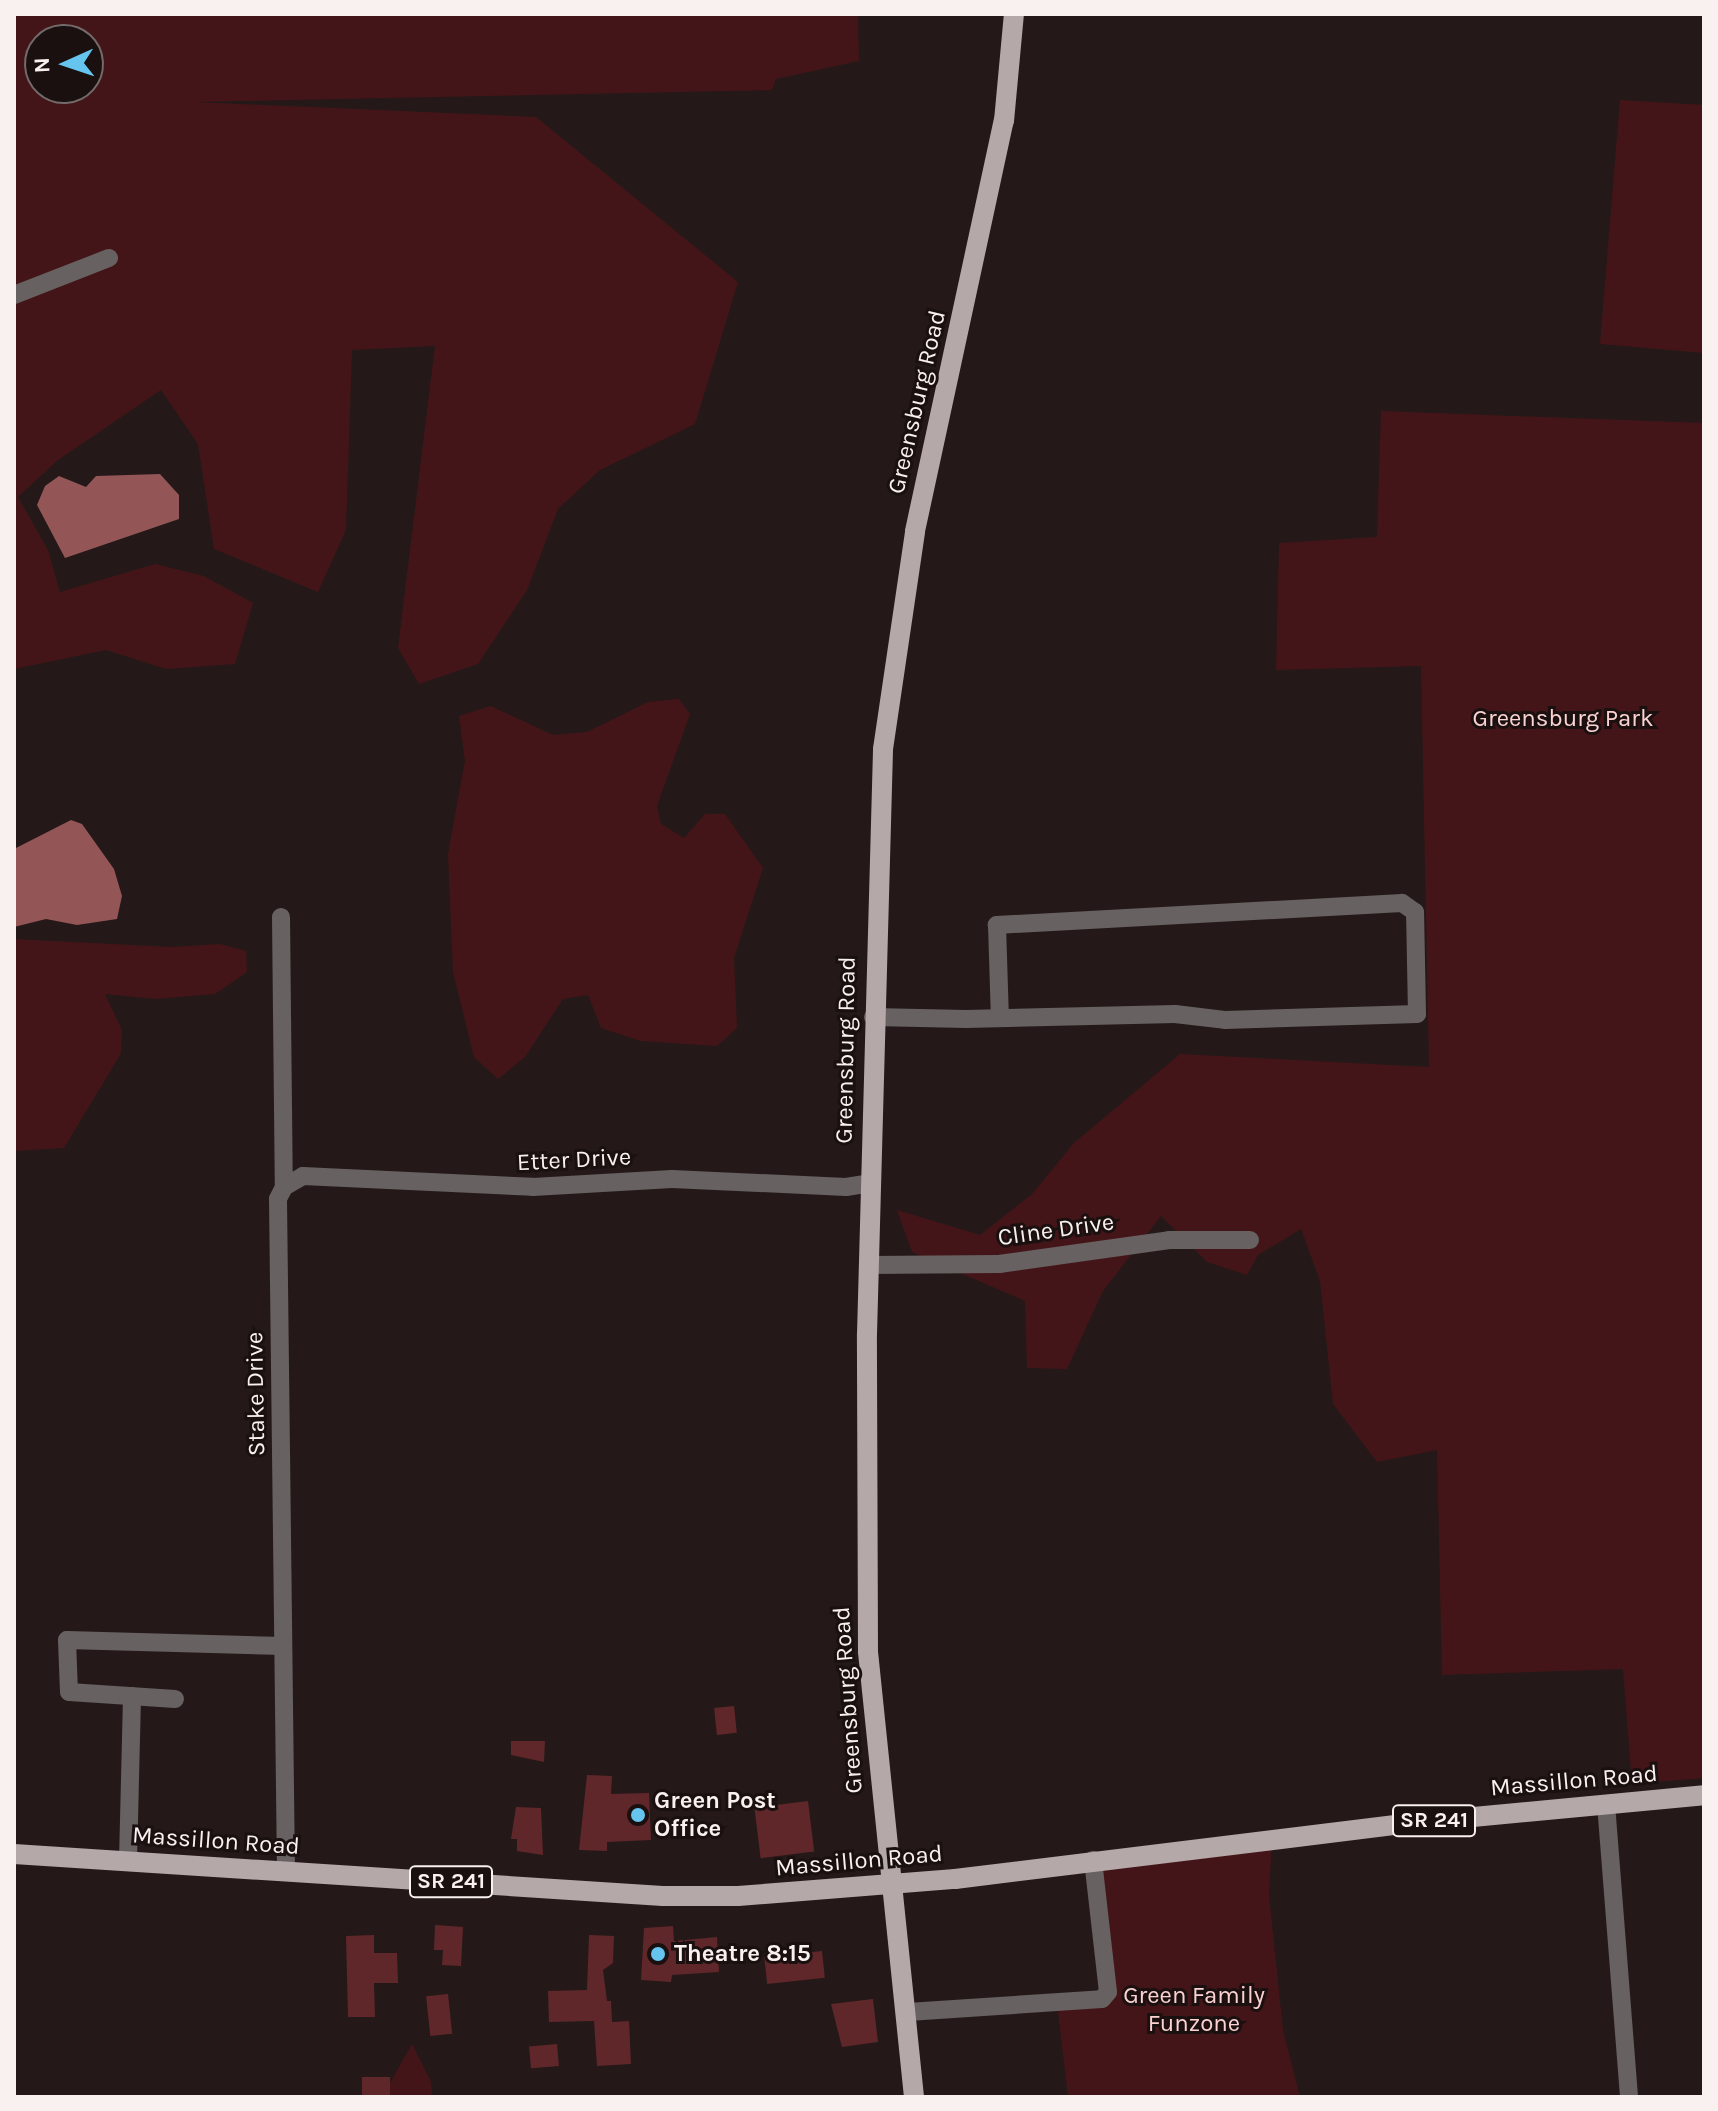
<!DOCTYPE html>
<html>
<head>
<meta charset="utf-8">
<style>
	body { margin:0 }
	#map { position:relative; width:1718px; height:2111px; overflow:hidden; background:#241918; font-family:Karla,sans-serif }
	div>[style] { position:absolute }
	.green>* { inset:0; background:#441518 }
	.water>* { inset:0; background:#945556 }
	.building>* { inset:0; background:#60272a; transform-origin:0 0 }
	.minor>* { height:18px; margin:-9px; padding:0 9px; transform-origin:9px; border-radius:9px; background:#676161 }
	.major>* { height:20px; margin:-10px; padding:0 10px; transform-origin:10px; border-radius:10px; background:#b5a8a8 }
	.dots>* { width:22px; height:22px; translate:-50% -50%; box-sizing:border-box; border:4px solid #1a1010; border-radius:50% }
	span { translate:-50% -50%; white-space:nowrap; text-align:center; line-height:1.15; -webkit-text-stroke:6px #1a1010; paint-order:stroke }
	.shield-label span { padding:2px 6px; background:#1a1010; border:2px solid; border-radius:6px; -webkit-text-stroke-width:0 }
	.shield-label { font-size:22px; color:#f9f0f0; font-weight:700 }
	.street-label { font-size:24px; color:#f9f0f0 }
	.park-label { font-size:24px; color:#fbd2d1 }
	.poi-label { font-size:24px; color:#f9f0f0; font-weight:700 }
	.left { translate:0 -50%; text-align:left }
	.frame { position:absolute; inset:0; border:16px solid #f9f0f0; pointer-events:none }
	.north { position:absolute; left:24px; top:24px; width:80px; height:80px; box-sizing:border-box; background:#1a1010; border:2px solid #736a6a; border-radius:50%; rotate:267deg; font-size:22px; font-weight:700; line-height:32px; text-align:center; color:#f9f0f0 }
	.north::after { content:''; display:block; margin:auto; width:28px; height:36px; background:#65c5ef; clip-path:polygon(50% 0,100% 100%,50% 72%,0 100%) }
</style>
</head>
<body>
<div id="map">
	<div class="green">
		<i style="clip-path:polygon(evenodd,14px 14px,858px 14px,859px 61px,776px 79px,772px 90px,195px 102px,536px 117px,738px 282px,695px 424px,600px 470px,558px 509px,527px 590px,478px 664px,419px 684px,398px 648px,435px 346px,352px 350px,346px 530px,318px 592px,214px 549px,198px 444px,161px 390px,58px 460px,18px 497px,48px 550px,60px 592px,155px 564px,204px 576px,253px 603px,235px 664px,166px 669px,106px 650px,14px 669px,14px 14px,40px 40px,88px 40px,88px 88px,40px 88px,40px 40px)"></i>
		<i style="clip-path:polygon(1620px 100px,1704px 105px,1704px 353px,1600px 344px)"></i>
		<i style="clip-path:polygon(1381px 411px,1704px 423px,1704px 1778px,1632px 1784px,1623px 1669px,1442px 1675px,1437px 1450px,1377px 1462px,1333px 1404px,1320px 1281px,1301px 1229px,1258px 1255px,1247px 1275px,1207px 1262px,1161px 1216px,1103px 1291px,1067px 1369px,1027px 1368px,1025px 1301px,912px 1252px,897px 1210px,980px 1235px,1032px 1194px,1074px 1143px,1180px 1054px,1429px 1067px,1421px 666px,1276px 670px,1279px 543px,1377px 537px)"></i>
		<i style="clip-path:polygon(679px 699px,690px 714px,657px 806px,661px 824px,684px 838px,705px 814px,725px 814px,763px 868px,734px 958px,737px 1028px,717px 1046px,641px 1041px,601px 1028px,588px 995px,563px 999px,525px 1057px,498px 1079px,474px 1057px,453px 972px,448px 854px,465px 761px,459px 716px,491px 706px,553px 735px,587px 732px,648px 702px)"></i>
		<i style="clip-path:polygon(14px 939px,171px 947px,220px 944px,246px 951px,247px 972px,215px 994px,155px 999px,105px 994px,122px 1030px,121px 1053px,108px 1075px,64px 1148px,14px 1151px)"></i>
		<i style="clip-path:polygon(1272px 1839px,1269px 1895px,1283px 2030px,1300px 2097px,1068px 2097px,1057px 2002px,1102px 1999px,1093px 1860px)"></i>
		<i style="clip-path:polygon(412px 2044px,431px 2082px,432px 2097px,382px 2097px)"></i>
	</div>
	<div class="water">
		<i style="clip-path:polygon(160px 474px,179px 495px,179px 519px,65px 558px,37px 505px,45px 486px,59px 476px,86px 487px,96px 476px)"></i>
		<i style="clip-path:polygon(71px 820px,82px 824px,114px 869px,122px 896px,117px 919px,77px 925px,46px 919px,14px 927px,14px 849px)"></i>
	</div>
	<div class="building">
		<i style="left:734px;top:1706px;width:27px;height:20px;rotate:84deg"></i>
		<i style="clip-path:polygon(511px 1741px,545px 1741px,544px 1762px,511px 1755px)"></i>
		<i style="clip-path:polygon(587px 1775px,612px 1776px,611px 1794px,649px 1793px,651px 1840px,607px 1842px,607px 1851px,579px 1850px)"></i>
		<i style="left:808px;top:1801px;width:51px;height:54px;rotate:83deg"></i>
		<i style="clip-path:polygon(516px 1807px,541px 1808px,543px 1855px,517px 1851px,517px 1839px,511px 1839px)"></i>
		<i style="clip-path:polygon(435px 1925px,463px 1927px,461px 1966px,442px 1965px,443px 1950px,434px 1950px)"></i>
		<i style="clip-path:polygon(673px 1926px,674px 1941px,717px 1937px,719px 1972px,672px 1975px,671px 1982px,641px 1980px,644px 1928px)"></i>
		<i style="clip-path:polygon(374px 1935px,374px 1953px,397px 1953px,398px 1983px,374px 1983px,375px 2017px,348px 2017px,346px 1936px)"></i>
		<i style="clip-path:polygon(589px 1935px,614px 1936px,613px 1963px,603px 1970px,607px 2001px,611px 2001px,612px 2022px,629px 2021px,631px 2064px,597px 2066px,594px 2021px,549px 2022px,548px 1991px,587px 1990px)"></i>
		<i style="left:822px;top:1951px;width:27px;height:58px;rotate:84deg"></i>
		<i style="left:448px;top:1994px;width:40px;height:22px;rotate:84deg"></i>
		<i style="clip-path:polygon(873px 1999px,878px 2042px,842px 2047px,831px 2004px)"></i>
		<i style="left:557px;top:2044px;width:22px;height:28px;rotate:85deg"></i>
		<i style="left:362px;top:2077px;width:28px;height:20px"></i>
	</div>
	<div class="minor">
		<i style="left:14px;top:295px;width:102px;rotate:-21.3deg"></i>
		<i style="left:281px;top:917px;width:270px;rotate:89.4deg"></i>
		<i style="left:284px;top:1187px;width:13px;rotate:117deg"></i>
		<i style="left:278px;top:1199px;width:673px;rotate:89.32deg"></i>
		<i style="left:873px;top:1017px;width:93px;rotate:1.2deg"></i>
		<i style="left:966px;top:1019px;width:209px;rotate:-1.4deg"></i>
		<i style="left:1175px;top:1014px;width:50px;rotate:6.8deg"></i>
		<i style="left:1225px;top:1020px;width:192px;rotate:-1.8deg"></i>
		<i style="left:1417px;top:1014px;width:102px;rotate:-91.1deg"></i>
		<i style="left:1415px;top:912px;width:16px;rotate:-145deg"></i>
		<i style="left:1402px;top:903px;width:406px;rotate:176.9deg"></i>
		<i style="left:997px;top:925px;width:93px;rotate:88.2deg"></i>
		<i style="left:284px;top:1187px;width:22px;rotate:-30deg"></i>
		<i style="left:303px;top:1176px;width:230px;rotate:2.7deg"></i>
		<i style="left:533px;top:1187px;width:139px;rotate:-3.3deg"></i>
		<i style="left:672px;top:1179px;width:174px;rotate:2.6deg"></i>
		<i style="left:846px;top:1187px;width:24px;rotate:-9deg"></i>
		<i style="left:868px;top:1265px;width:131px;rotate:-0.4deg"></i>
		<i style="left:999px;top:1264px;width:172px;rotate:-8deg"></i>
		<i style="left:1169px;top:1240px;width:81px"></i>
		<i style="left:175px;top:1699px;width:106px;rotate:-176.2deg"></i>
		<i style="left:69px;top:1692px;width:52px;rotate:-92.2deg"></i>
		<i style="left:67px;top:1640px;width:216px;rotate:1.6deg"></i>
		<i style="left:1606px;top:1804px;width:294px;rotate:85.5deg"></i>
		<i style="left:128px;top:1861px;width:165px;rotate:-88.6deg"></i>
		<i style="left:908px;top:2012px;width:194px;rotate:-3.8deg"></i>
		<i style="left:1102px;top:1999px;width:9px;rotate:-49deg"></i>
		<i style="left:1108px;top:1992px;width:133px;rotate:-96.5deg"></i>
	</div>
	<div class="major">
		<i style="left:14px;top:1854px;width:650px;rotate:3.7deg"></i>
		<i style="left:663px;top:1896px;width:75px"></i>
		<i style="left:738px;top:1896px;width:218px;rotate:-4.5deg"></i>
		<i style="left:955px;top:1879px;width:458px;rotate:-7deg"></i>
		<i style="left:1410px;top:1823px;width:295px;rotate:-5.4deg"></i>
		<i style="left:914px;top:2097px;width:448px;rotate:-95.9deg"></i>
		<i style="left:868px;top:1651px;width:317px;rotate:-90.2deg"></i>
		<i style="left:867px;top:1334px;width:585px;rotate:-88.43deg"></i>
		<i style="left:883px;top:749px;width:220px;rotate:-81.6deg"></i>
		<i style="left:915px;top:531px;width:420px;rotate:-77.8deg"></i>
		<i style="left:1004px;top:121px;width:107px;rotate:-84.7deg"></i>
	</div>
	<div class="dots">
		<i style="left:638px;top:1815px;background:#65c5ef"></i>
		<i style="left:658px;top:1954px;background:#65c5ef"></i>
	</div>
	<div class="shield-label">
		<span style="left:1434px;top:1821px">SR 241</span>
		<span style="left:451px;top:1882px">SR 241</span>
	</div>
	<div class="street-label">
		<span style="left:917px;top:402px;rotate:-77deg">Greensburg Road</span>
		<span style="left:846px;top:1050px;rotate:-89deg">Greensburg Road</span>
		<span style="left:574px;top:1160px;rotate:-3deg">Etter Drive</span>
		<span style="left:1056px;top:1230px;rotate:-8deg">Cline Drive</span>
		<span style="left:256px;top:1394px;rotate:-91deg">Stake Drive</span>
		<span style="left:848px;top:1700px;rotate:-94deg">Greensburg Road</span>
		<span style="left:1574px;top:1781px;rotate:-5deg">Massillon Road</span>
		<span style="left:216px;top:1841px;rotate:4deg">Massillon Road</span>
		<span style="left:859px;top:1861px;rotate:-5deg">Massillon Road</span>
	</div>
	<div class="park-label">
		<span style="left:1563px;top:719px">Greensburg Park</span>
		<span style="left:1194px;top:2010px">Green Family<br>Funzone</span>
	</div>
	<div class="poi-label">
		<span class="left" style="left:654px;top:1815px">Green Post<br>Office</span>
		<span class="left" style="left:674px;top:1954px">Theatre 8:15</span>
	</div>
	<div class="frame"></div>
	<div class="north">N</div>
</div>
</body>
</html>
